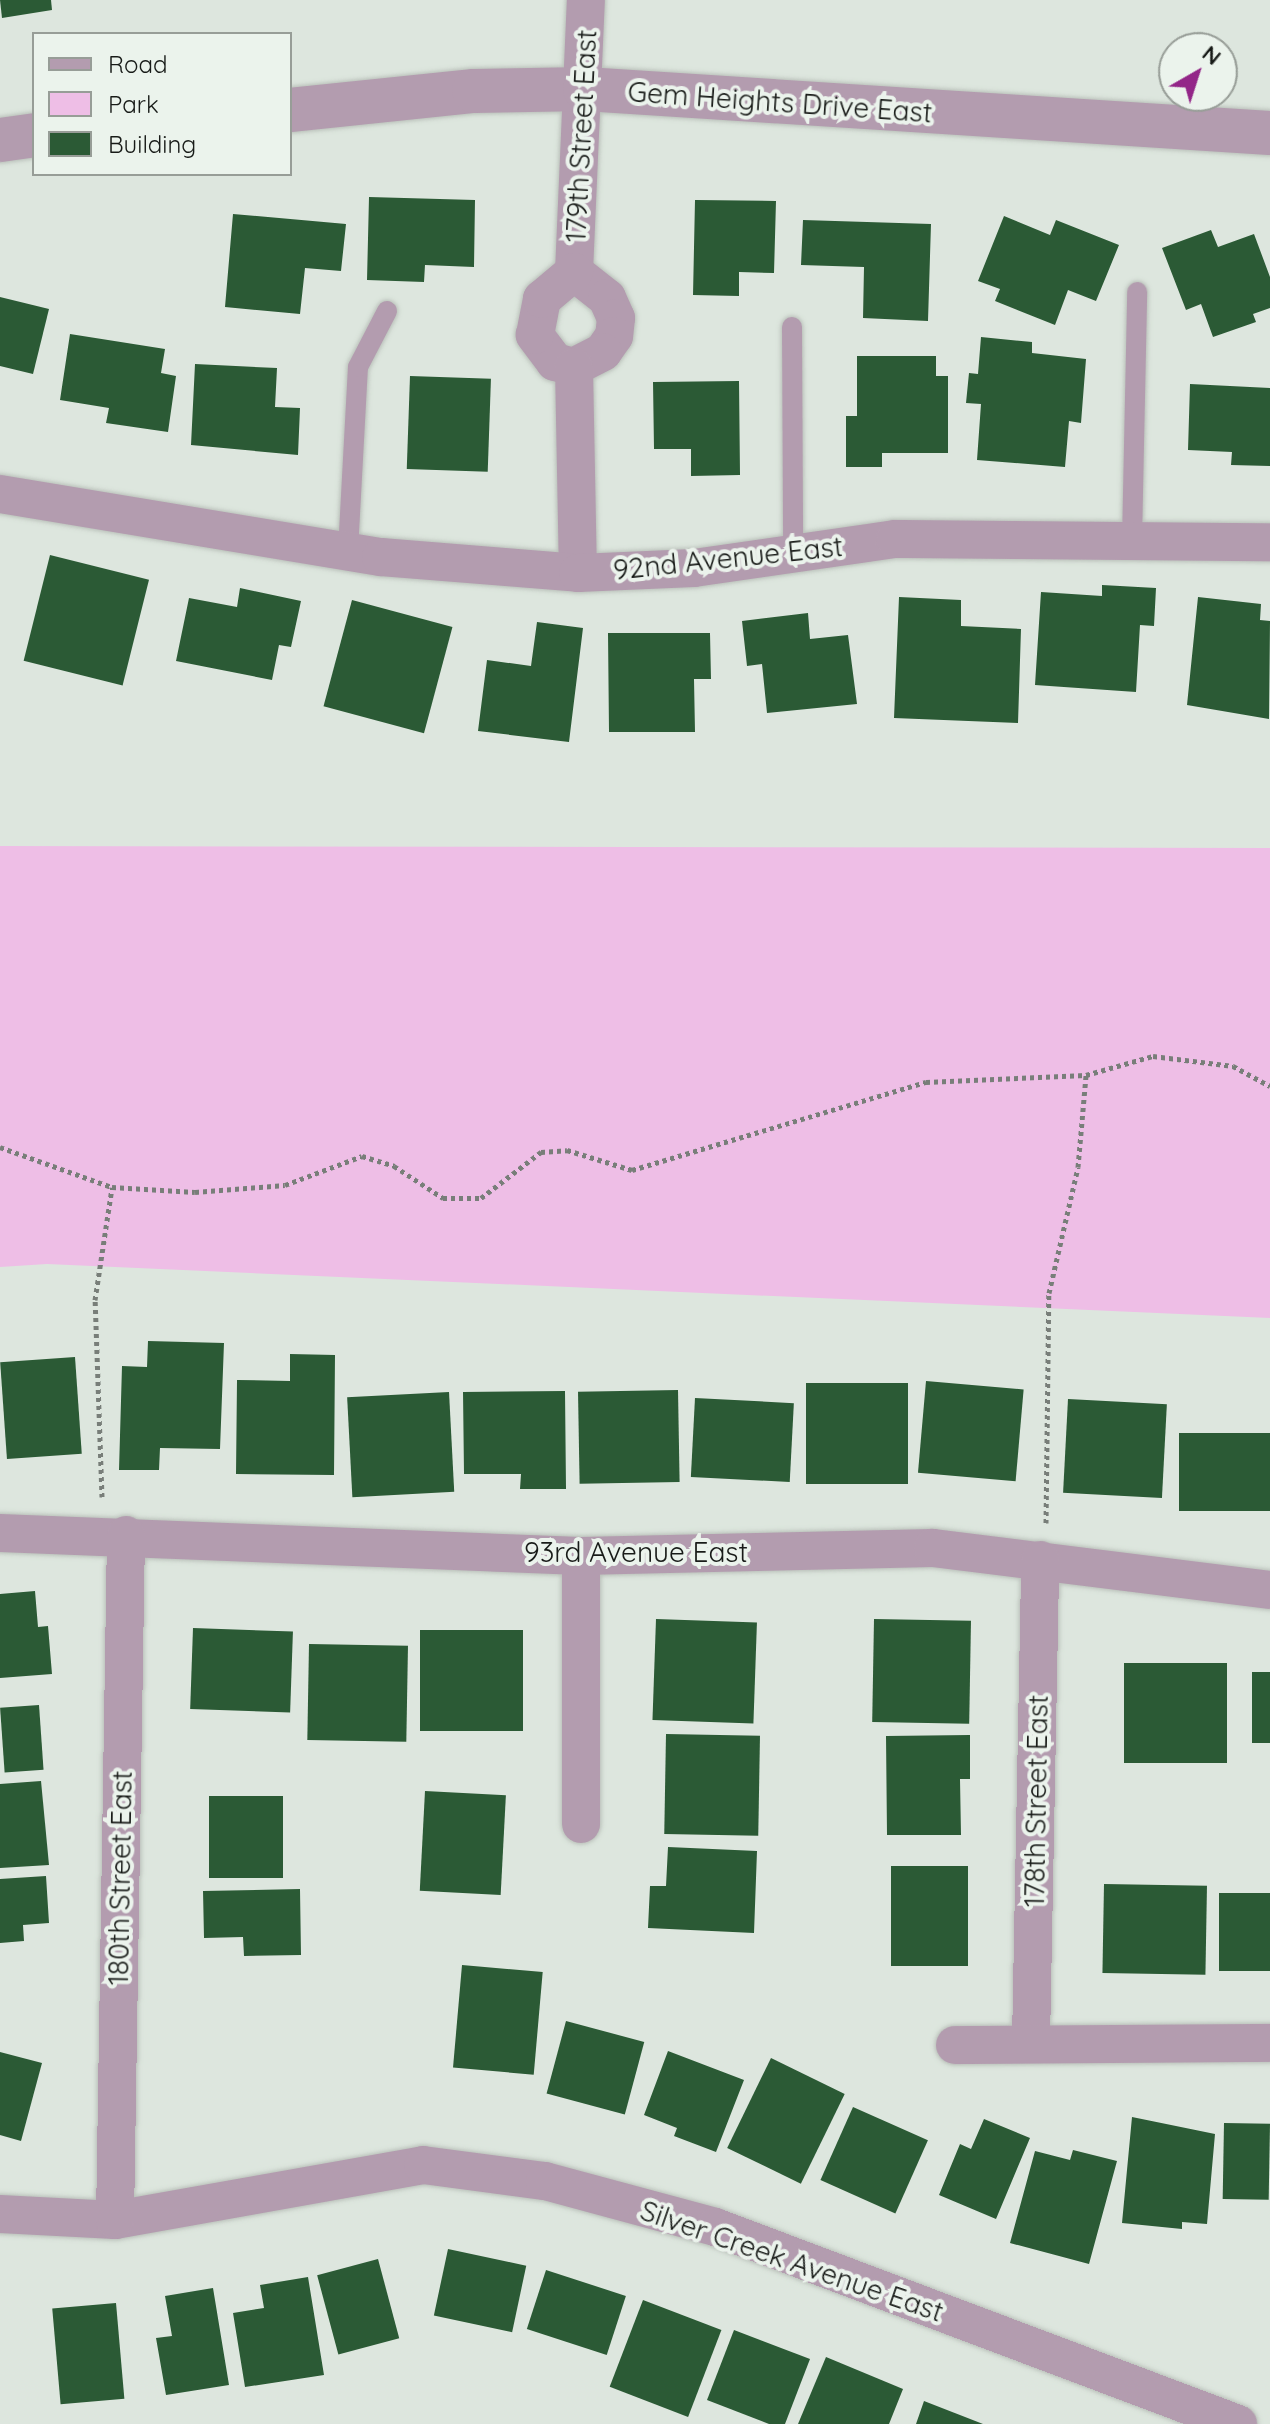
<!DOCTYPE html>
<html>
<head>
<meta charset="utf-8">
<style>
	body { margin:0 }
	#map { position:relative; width:1270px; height:2424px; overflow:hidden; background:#dde6de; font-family:Quicksand,sans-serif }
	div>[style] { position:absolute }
	.green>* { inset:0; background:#eebee6 }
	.building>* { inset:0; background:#2b5a35; transform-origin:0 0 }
	.path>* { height:5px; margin-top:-2.5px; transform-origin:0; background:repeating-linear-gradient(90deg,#787e79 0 4px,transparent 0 8px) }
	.roads { filter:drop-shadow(0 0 2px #bac1ba) drop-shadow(0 0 2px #bac1ba) }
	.service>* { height:20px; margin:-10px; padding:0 10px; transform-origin:10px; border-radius:10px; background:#b39caf }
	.minor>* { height:38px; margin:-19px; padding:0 19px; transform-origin:19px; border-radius:19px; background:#b39caf }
	.tertiary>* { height:44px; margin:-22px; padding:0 22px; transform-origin:22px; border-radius:22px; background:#b39caf }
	span { translate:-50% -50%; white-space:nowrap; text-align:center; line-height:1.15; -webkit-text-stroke:8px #ebf3ec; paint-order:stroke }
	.street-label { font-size:28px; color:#181b18 }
	.legend { position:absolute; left:32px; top:32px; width:260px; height:144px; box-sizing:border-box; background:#ebf3ec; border:2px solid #979d97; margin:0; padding:10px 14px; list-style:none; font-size:24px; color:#181b18 }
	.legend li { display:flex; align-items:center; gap:16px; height:40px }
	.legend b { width:40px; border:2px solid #979d97 }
	.north { position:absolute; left:1158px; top:32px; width:80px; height:80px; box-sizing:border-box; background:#ebf3ec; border:2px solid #979d97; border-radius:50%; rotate:39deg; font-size:22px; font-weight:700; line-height:32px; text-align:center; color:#181b18 }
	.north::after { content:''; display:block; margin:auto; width:28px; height:36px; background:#932688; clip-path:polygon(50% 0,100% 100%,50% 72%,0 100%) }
</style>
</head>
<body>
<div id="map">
	<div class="green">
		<i style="clip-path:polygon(0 846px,1270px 848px,1270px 1318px,47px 1264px,0 1267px)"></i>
	</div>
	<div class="building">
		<i style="clip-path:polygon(0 0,51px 0,52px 10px,2px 18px)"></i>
		<i style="clip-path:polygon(369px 197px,475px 200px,474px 267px,425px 265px,424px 282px,367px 280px)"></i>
		<i style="clip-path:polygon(695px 200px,776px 201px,774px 273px,739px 272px,739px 296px,693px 295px)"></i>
		<i style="clip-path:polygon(233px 214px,346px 224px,341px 271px,305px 268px,300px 314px,225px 307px)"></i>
		<i style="clip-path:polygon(1004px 216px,1050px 235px,1056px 220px,1119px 245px,1096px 301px,1068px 290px,1055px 325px,995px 301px,1000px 289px,978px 281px)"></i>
		<i style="clip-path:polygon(803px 220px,931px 224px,928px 321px,863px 318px,864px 267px,801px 265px)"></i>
		<i style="clip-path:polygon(1211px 230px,1218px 247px,1254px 234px,1270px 277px,1270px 308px,1253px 314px,1256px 322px,1213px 337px,1201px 304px,1186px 310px,1162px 248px)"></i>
		<i style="clip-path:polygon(0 297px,49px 309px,33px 374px,0 366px)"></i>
		<i style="clip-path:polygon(70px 334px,165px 349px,161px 373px,176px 376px,168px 432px,106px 423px,109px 408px,60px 400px)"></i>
		<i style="clip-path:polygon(981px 337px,1032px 342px,1032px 353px,1086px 359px,1081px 423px,1069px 421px,1065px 467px,977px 460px,981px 404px,966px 403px,969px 373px,978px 374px)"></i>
		<i style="clip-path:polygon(857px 356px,936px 356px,936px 376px,948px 376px,948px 453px,882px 453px,882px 467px,846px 467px,846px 416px,857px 416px)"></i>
		<i style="clip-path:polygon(195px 364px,277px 368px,275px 407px,300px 408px,298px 455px,191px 445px)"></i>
		<i style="left:410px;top:376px;width:81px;height:93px;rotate:2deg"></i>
		<i style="clip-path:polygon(739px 381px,740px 475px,691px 476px,691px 449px,654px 449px,653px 382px)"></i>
		<i style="clip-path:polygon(1190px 384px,1270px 388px,1270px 466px,1231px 465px,1232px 452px,1188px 450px)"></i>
		<i style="left:50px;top:555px;width:102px;height:109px;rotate:14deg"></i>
		<i style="clip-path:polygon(1102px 585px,1156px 588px,1154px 626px,1140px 625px,1136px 692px,1035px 685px,1041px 592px,1102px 596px)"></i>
		<i style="clip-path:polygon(240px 588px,301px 601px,291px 647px,279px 645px,272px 680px,176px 661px,189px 598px,237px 607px)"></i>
		<i style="clip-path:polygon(899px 597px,961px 600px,961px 626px,1021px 629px,1018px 723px,894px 718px)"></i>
		<i style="clip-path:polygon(1198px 597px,1261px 604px,1260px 620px,1270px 621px,1269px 719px,1187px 705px)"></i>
		<i style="left:352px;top:600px;width:104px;height:110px;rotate:15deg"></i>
		<i style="clip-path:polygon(808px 613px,810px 639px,848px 635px,857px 704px,767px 713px,762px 664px,747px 666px,742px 621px)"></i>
		<i style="clip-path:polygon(537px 622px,583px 628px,569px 742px,478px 731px,487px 660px,531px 666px)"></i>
		<i style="clip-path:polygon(608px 633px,710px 633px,711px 679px,694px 679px,695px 732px,609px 732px)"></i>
		<i style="clip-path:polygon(148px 1341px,224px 1343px,220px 1449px,160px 1448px,159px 1470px,119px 1470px,122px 1366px,147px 1367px)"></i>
		<i style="clip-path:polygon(290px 1354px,335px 1355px,334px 1475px,236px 1474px,237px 1380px,290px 1381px)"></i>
		<i style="left:75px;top:1357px;width:97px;height:75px;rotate:86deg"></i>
		<i style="left:926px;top:1381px;width:98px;height:92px;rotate:5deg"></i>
		<i style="left:806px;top:1383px;width:102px;height:101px"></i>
		<i style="left:678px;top:1390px;width:92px;height:100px;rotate:89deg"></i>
		<i style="clip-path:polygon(565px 1391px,566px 1489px,520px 1489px,521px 1474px,464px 1474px,463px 1392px)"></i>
		<i style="left:449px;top:1392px;width:100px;height:102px;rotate:87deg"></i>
		<i style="left:695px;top:1398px;width:99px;height:79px;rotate:3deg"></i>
		<i style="left:1068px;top:1399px;width:99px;height:94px;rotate:3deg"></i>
		<i style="left:1179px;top:1433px;width:91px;height:78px"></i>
		<i style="clip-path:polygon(35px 1591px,38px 1627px,48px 1626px,52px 1674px,0 1678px,0 1594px)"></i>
		<i style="left:656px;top:1619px;width:101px;height:101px;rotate:2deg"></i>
		<i style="left:874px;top:1619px;width:97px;height:103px;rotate:1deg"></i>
		<i style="left:193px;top:1628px;width:100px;height:81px;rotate:2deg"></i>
		<i style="left:420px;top:1630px;width:103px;height:101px"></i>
		<i style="left:309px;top:1644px;width:99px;height:96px;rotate:1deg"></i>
		<i style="left:1124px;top:1663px;width:103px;height:100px"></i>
		<i style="left:1252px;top:1672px;width:18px;height:71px"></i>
		<i style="left:39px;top:1705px;width:65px;height:39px;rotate:86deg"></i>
		<i style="left:666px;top:1734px;width:94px;height:100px;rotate:1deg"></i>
		<i style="clip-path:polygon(970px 1735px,970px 1779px,960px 1779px,961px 1835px,887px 1835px,886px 1736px)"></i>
		<i style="clip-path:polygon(41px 1781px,49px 1865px,0 1868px,0 1784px)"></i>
		<i style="left:425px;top:1791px;width:81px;height:100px;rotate:3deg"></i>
		<i style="left:283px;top:1796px;width:82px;height:74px;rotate:90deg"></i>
		<i style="clip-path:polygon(668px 1847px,757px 1851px,754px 1933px,648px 1928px,650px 1886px,666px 1886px)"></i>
		<i style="left:891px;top:1866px;width:77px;height:100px"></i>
		<i style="clip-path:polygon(46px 1876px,49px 1923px,23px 1925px,24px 1941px,0 1943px,0 1879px)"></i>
		<i style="left:1104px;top:1884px;width:103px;height:89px;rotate:1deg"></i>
		<i style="clip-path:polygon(300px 1889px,301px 1955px,244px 1956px,243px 1937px,204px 1938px,203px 1891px)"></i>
		<i style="left:1219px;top:1893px;width:51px;height:78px"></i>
		<i style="left:462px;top:1965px;width:81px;height:103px;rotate:5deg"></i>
		<i style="left:566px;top:2021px;width:81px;height:75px;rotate:15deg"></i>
		<i style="clip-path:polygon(668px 2051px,744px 2080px,716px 2152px,674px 2136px,677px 2128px,644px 2115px)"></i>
		<i style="clip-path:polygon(0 2052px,42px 2063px,21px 2141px,0 2135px)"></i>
		<i style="left:771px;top:2058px;width:82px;height:100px;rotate:26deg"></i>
		<i style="left:853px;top:2107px;width:82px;height:80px;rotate:24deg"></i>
		<i style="clip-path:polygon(1132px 2117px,1215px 2134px,1207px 2224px,1182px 2222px,1182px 2229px,1122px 2223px)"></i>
		<i style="clip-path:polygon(984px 2119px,1030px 2138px,996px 2219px,939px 2195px,960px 2144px,971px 2149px)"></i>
		<i style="left:1224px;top:2123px;width:46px;height:76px;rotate:1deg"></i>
		<i style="clip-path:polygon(1073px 2150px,1117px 2161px,1089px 2264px,1010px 2243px,1035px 2151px,1070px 2160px)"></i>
		<i style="left:448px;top:2249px;width:80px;height:68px;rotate:12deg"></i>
		<i style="left:378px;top:2259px;width:82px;height:63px;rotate:75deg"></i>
		<i style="left:546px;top:2270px;width:84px;height:62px;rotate:18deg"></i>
		<i style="clip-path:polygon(308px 2277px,324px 2375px,245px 2387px,233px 2313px,264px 2308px,260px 2285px)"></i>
		<i style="clip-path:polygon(213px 2288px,229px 2385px,166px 2395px,156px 2338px,172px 2336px,165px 2296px)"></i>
		<i style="left:643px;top:2300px;width:84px;height:93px;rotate:21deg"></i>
		<i style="left:116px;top:2303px;width:96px;height:64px;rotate:85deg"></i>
		<i style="clip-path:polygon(734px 2330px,810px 2359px,785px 2424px,769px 2424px,707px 2400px)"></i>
		<i style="clip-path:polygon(826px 2357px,903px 2389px,889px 2424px,798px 2424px)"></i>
		<i style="clip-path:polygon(924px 2401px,983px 2424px,916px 2424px)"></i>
	</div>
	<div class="path">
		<i style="left:0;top:1147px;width:119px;rotate:19.7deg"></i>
		<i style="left:112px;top:1187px;width:83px;rotate:3.4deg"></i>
		<i style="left:195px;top:1192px;width:90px;rotate:-4.4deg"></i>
		<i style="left:285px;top:1185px;width:82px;rotate:-20.6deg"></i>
		<i style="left:362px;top:1156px;width:34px;rotate:17deg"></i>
		<i style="left:394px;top:1166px;width:59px;rotate:33.1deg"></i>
		<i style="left:443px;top:1198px;width:38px"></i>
		<i style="left:481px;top:1198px;width:76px;rotate:-37.5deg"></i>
		<i style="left:541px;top:1152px;width:26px;rotate:-4deg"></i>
		<i style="left:567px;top:1150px;width:68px;rotate:17.1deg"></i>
		<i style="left:632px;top:1170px;width:307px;rotate:-16.7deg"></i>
		<i style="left:926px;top:1082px;width:160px;rotate:-2.5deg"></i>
		<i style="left:1086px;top:1075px;width:70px;rotate:-15.8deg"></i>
		<i style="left:1153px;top:1056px;width:81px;rotate:7.1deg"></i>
		<i style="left:1233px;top:1066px;width:42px;rotate:28.4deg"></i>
		<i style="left:102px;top:1497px;width:197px;rotate:-92deg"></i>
		<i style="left:95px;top:1300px;width:114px;rotate:-81.4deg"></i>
		<i style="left:1046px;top:1523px;width:230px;rotate:-89.3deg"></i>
		<i style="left:1049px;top:1293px;width:129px;rotate:-77deg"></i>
		<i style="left:1078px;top:1167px;width:92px;rotate:-85deg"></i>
	</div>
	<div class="roads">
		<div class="service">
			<i style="left:792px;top:327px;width:227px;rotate:89.7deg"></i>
			<i style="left:1132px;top:541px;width:249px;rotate:-88.8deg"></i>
			<i style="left:348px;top:551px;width:184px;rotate:-86.9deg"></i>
			<i style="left:358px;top:367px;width:63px;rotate:-62.6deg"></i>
		</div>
		<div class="minor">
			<i style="left:574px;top:272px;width:272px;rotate:-87.5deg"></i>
			<i style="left:574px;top:272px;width:42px;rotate:38.2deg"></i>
			<i style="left:607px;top:298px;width:22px;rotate:66deg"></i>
			<i style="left:616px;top:318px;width:18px;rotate:96deg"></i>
			<i style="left:614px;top:336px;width:19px;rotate:125deg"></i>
			<i style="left:603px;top:352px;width:33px;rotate:153deg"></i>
			<i style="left:574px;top:367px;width:20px;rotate:-165deg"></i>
			<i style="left:555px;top:362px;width:34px;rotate:-127deg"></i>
			<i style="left:535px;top:335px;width:37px;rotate:-79deg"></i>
			<i style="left:542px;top:299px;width:42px;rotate:-40.2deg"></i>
			<i style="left:574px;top:367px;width:206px;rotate:88.9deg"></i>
			<i style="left:0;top:494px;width:386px;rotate:9.4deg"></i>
			<i style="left:381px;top:557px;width:198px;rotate:4.6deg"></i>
			<i style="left:578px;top:573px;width:116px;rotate:-2.5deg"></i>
			<i style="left:694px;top:568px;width:203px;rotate:-8.2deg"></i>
			<i style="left:895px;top:539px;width:375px;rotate:0.5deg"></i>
			<i style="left:0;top:1533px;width:581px;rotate:2.27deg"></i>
			<i style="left:581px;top:1556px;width:352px;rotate:-1.3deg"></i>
			<i style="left:933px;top:1548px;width:340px;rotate:7.1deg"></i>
			<i style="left:581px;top:1556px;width:268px;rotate:90deg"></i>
			<i style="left:1031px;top:2042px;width:482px;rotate:-88.9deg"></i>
			<i style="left:955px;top:2045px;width:315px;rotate:-0.4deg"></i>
			<i style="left:0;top:2214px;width:115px;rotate:3deg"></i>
			<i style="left:115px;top:2220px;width:313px;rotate:-10.1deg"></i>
			<i style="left:423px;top:2165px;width:123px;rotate:7.5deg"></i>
			<i style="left:545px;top:2181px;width:176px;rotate:15.1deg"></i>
			<i style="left:715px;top:2227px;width:559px;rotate:20.64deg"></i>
			<i style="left:115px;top:2220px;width:685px;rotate:-89.08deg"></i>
		</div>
		<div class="tertiary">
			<i style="left:290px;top:110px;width:185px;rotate:-5.9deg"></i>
			<i style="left:474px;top:91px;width:111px;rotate:-1deg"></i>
			<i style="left:585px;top:89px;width:686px;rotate:3.68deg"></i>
			<i style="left:0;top:140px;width:34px;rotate:-8deg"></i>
		</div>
	</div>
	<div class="street-label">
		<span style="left:780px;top:102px;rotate:4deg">Gem Heights Drive East</span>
		<span style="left:581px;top:136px;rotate:-87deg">179th Street East</span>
		<span style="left:728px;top:558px;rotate:-6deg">92nd Avenue East</span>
		<span style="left:636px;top:1552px">93rd Avenue East</span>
		<span style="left:1036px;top:1801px;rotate:-89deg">178th Street East</span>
		<span style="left:120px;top:1878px;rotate:-89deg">180th Street East</span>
		<span style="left:792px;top:2261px;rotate:19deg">Silver Creek Avenue East</span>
	</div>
	<ul class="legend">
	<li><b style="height:10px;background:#b39caf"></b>Road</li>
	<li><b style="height:22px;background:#eebee6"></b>Park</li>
	<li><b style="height:22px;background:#2b5a35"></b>Building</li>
	</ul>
	<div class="north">N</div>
</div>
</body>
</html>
